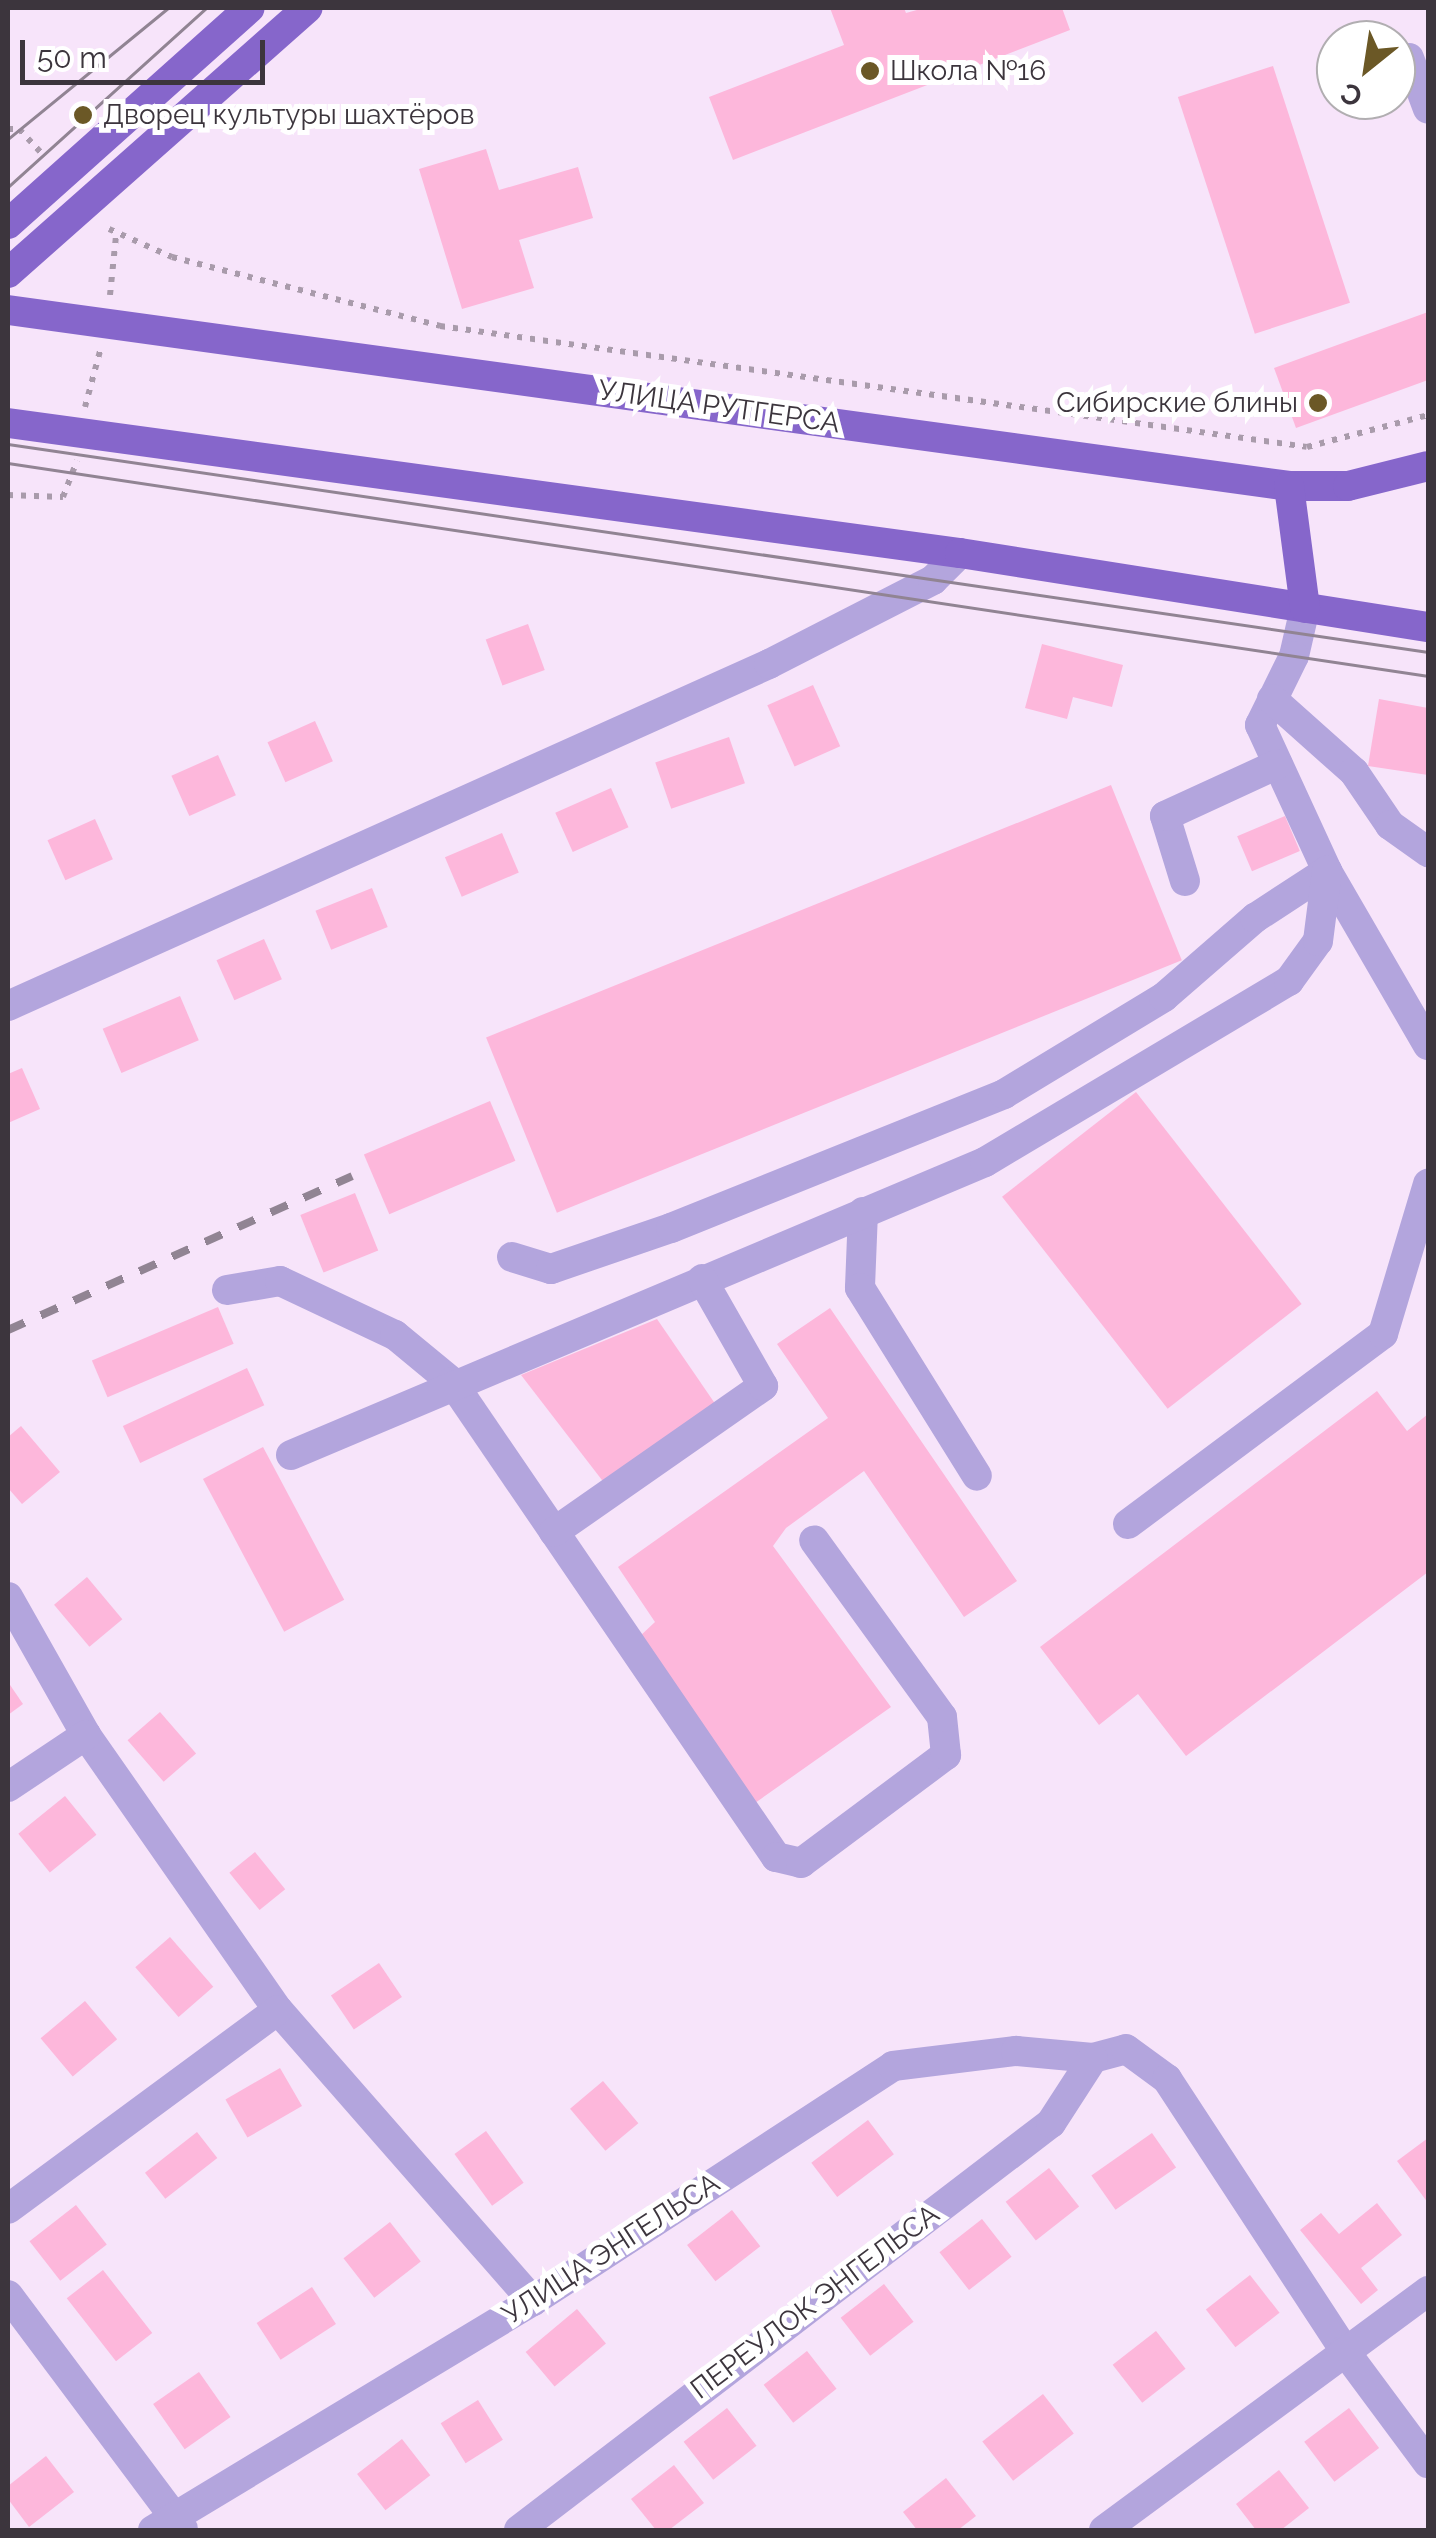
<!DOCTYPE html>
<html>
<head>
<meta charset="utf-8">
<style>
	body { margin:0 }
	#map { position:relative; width:1436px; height:2538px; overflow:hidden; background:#f7e4fa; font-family:Raleway,sans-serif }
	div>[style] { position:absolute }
	.building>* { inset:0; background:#fdb7db; transform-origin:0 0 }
	.path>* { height:6px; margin-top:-3px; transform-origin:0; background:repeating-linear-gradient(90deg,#a99bab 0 5px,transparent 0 13px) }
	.minor>* { height:30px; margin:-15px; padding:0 15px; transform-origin:15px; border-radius:15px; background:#b3a5dd }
	.major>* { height:30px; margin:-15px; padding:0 15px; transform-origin:15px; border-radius:15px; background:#8666cb }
	.tram>* { height:2.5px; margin:-1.25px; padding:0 1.25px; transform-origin:1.25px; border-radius:1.25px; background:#918493 }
	.rail>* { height:8px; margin-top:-4px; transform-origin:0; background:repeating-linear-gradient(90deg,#918493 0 18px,transparent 0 36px) }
	.dots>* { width:28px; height:28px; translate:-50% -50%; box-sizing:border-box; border:5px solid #fff; border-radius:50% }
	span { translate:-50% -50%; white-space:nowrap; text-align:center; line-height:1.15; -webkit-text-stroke:10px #fff; paint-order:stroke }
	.poi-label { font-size:28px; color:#3c353d }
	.left { translate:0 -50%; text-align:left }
	.right { translate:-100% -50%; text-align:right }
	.street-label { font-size:28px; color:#3c353d }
	.frame { position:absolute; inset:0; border:10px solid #3c353d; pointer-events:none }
	.north { position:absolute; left:1316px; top:20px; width:100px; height:100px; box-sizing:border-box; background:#fff; border:2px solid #b1aeb1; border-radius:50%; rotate:210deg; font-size:28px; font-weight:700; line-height:40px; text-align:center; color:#3c353d }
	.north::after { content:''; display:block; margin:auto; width:35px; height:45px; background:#6b5826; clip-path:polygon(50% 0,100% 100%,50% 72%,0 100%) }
	.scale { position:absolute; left:20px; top:40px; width:245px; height:45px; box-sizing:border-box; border:5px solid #3c353d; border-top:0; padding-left:12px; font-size:30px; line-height:35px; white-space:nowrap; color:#3c353d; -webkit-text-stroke:8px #fff; paint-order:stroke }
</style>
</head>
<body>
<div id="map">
	<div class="building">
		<i style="clip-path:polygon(830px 8px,904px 8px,906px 13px,924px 8px,1062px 8px,1070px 30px,733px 160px,709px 97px,844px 45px)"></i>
		<i style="left:1273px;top:66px;width:249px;height:100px;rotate:72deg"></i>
		<i style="clip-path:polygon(486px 149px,499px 190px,578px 167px,593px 218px,519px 240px,534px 288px,462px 309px,419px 169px)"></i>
		<i style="clip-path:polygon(1428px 312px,1428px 380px,1296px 428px,1274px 368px)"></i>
		<i style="left:528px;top:624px;width:49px;height:45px;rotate:70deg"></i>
		<i style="clip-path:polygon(1042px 644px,1123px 665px,1112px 707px,1073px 697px,1067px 719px,1025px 708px)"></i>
		<i style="left:813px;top:685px;width:67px;height:50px;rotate:66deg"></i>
		<i style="clip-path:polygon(1379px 699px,1428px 708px,1428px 775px,1368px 766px)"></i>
		<i style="left:315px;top:721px;width:44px;height:52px;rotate:66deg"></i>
		<i style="left:729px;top:737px;width:49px;height:78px;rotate:71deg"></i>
		<i style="left:218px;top:755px;width:44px;height:51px;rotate:66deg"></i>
		<i style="left:1111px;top:785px;width:189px;height:674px;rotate:68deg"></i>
		<i style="left:611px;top:788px;width:43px;height:61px;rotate:66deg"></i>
		<i style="left:1285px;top:816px;width:38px;height:52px;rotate:67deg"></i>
		<i style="left:95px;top:819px;width:44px;height:52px;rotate:66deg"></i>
		<i style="left:502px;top:833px;width:43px;height:62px;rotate:67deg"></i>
		<i style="left:372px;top:888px;width:42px;height:61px;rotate:68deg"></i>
		<i style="left:264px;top:939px;width:44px;height:52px;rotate:66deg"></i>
		<i style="left:180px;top:996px;width:48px;height:84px;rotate:67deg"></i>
		<i style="clip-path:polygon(22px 1068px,40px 1109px,8px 1123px,8px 1074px)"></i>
		<i style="left:1136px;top:1092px;width:269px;height:170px;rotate:52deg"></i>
		<i style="left:490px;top:1101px;width:65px;height:137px;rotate:67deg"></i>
		<i style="left:355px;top:1193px;width:62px;height:59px;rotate:68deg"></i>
		<i style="left:218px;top:1307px;width:40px;height:137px;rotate:67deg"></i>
		<i style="clip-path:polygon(830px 1308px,1017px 1581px,964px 1617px,864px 1471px,786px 1528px,773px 1546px,891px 1707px,755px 1803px,639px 1637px,655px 1622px,618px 1567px,828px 1418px,777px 1344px)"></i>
		<i style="clip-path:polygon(657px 1319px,716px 1405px,605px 1484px,521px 1375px)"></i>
		<i style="left:247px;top:1368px;width:41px;height:137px;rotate:65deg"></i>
		<i style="clip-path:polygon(1377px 1391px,1407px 1431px,1428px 1414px,1428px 1572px,1186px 1756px,1138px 1694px,1099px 1725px,1040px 1647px)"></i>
		<i style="clip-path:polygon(21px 1426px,60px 1472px,22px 1504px,8px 1488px,8px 1437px)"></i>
		<i style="left:263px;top:1447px;width:173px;height:68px;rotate:62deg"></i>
		<i style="left:87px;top:1577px;width:55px;height:43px;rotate:50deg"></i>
		<i style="clip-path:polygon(8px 1682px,23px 1704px,8px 1715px)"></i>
		<i style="left:160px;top:1712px;width:55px;height:43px;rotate:49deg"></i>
		<i style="left:65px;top:1796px;width:50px;height:60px;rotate:51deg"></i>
		<i style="left:255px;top:1852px;width:48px;height:33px;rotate:51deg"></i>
		<i style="left:170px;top:1937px;width:66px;height:46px;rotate:49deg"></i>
		<i style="left:379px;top:1963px;width:41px;height:58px;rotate:56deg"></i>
		<i style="left:85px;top:2001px;width:50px;height:58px;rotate:50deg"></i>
		<i style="left:280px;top:2068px;width:44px;height:63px;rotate:60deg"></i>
		<i style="left:603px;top:2081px;width:55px;height:43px;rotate:50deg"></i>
		<i style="left:868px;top:2120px;width:43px;height:71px;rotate:53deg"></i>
		<i style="left:486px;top:2131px;width:64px;height:39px;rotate:54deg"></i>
		<i style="left:197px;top:2132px;width:33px;height:66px;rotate:52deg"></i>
		<i style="left:1152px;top:2133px;width:42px;height:74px;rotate:55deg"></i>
		<i style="clip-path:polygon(1428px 2138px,1428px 2203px,1397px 2161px)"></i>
		<i style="left:1049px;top:2168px;width:49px;height:55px;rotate:52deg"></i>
		<i style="clip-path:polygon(1377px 2203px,1402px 2235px,1361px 2268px,1378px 2290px,1361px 2304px,1300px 2230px,1321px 2213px,1339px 2234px)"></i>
		<i style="left:76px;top:2205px;width:50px;height:59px;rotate:52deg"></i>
		<i style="left:732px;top:2210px;width:46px;height:57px;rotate:52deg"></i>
		<i style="left:982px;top:2219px;width:48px;height:54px;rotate:52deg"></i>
		<i style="left:390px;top:2222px;width:50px;height:59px;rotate:52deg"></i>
		<i style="left:103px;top:2270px;width:80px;height:46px;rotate:52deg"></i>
		<i style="left:1250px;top:2275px;width:48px;height:56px;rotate:52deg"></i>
		<i style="left:884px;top:2284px;width:48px;height:55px;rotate:52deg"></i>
		<i style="left:312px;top:2287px;width:44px;height:66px;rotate:57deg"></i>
		<i style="left:577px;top:2309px;width:45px;height:67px;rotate:50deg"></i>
		<i style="left:1156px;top:2331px;width:48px;height:55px;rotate:52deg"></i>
		<i style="left:807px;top:2351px;width:48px;height:55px;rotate:52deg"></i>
		<i style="left:199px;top:2372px;width:55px;height:56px;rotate:55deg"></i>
		<i style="left:1043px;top:2394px;width:50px;height:77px;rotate:52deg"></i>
		<i style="left:478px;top:2400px;width:47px;height:44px;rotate:58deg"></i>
		<i style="left:727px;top:2408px;width:48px;height:55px;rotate:52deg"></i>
		<i style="left:1349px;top:2408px;width:50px;height:56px;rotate:53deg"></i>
		<i style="left:402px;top:2439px;width:46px;height:57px;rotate:52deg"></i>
		<i style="clip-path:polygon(46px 2456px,74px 2492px,29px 2527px,8px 2499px,8px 2486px)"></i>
		<i style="clip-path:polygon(674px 2465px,704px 2503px,669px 2530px,656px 2530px,631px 2499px)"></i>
		<i style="clip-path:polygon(1279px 2470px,1309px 2508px,1281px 2530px,1256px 2530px,1236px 2504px)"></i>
		<i style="clip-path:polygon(946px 2478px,976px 2516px,958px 2530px,917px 2530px,903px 2512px)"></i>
	</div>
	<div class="path">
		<i style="left:8px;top:129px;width:11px"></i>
		<i style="left:19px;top:129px;width:35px;rotate:47deg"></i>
		<i style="left:109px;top:229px;width:69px;rotate:24deg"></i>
		<i style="left:172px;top:257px;width:277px;rotate:14.4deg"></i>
		<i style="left:440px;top:326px;width:875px;rotate:7.94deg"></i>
		<i style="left:1307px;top:447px;width:125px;rotate:-14.8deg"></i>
		<i style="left:110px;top:295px;width:59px;rotate:-84.2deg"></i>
		<i style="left:85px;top:407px;width:58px;rotate:-75deg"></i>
		<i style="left:8px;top:495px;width:55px;rotate:2.1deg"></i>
		<i style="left:63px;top:497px;width:39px;rotate:-69deg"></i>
	</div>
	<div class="minor">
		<i style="left:1409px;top:58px;width:54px;rotate:69.6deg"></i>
		<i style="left:1305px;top:608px;width:49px;rotate:102.9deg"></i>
		<i style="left:1294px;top:656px;width:77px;rotate:116.2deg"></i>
		<i style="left:1260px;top:725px;width:161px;rotate:65.3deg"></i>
		<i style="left:1327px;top:871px;width:201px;rotate:59.9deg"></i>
		<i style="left:1272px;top:699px;width:110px;rotate:41.7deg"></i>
		<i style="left:1354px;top:772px;width:64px;rotate:55.8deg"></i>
		<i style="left:1390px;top:825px;width:47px;rotate:35.4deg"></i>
		<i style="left:1185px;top:881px;width:68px;rotate:-107.1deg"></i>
		<i style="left:1165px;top:816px;width:124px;rotate:-24.7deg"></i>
		<i style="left:8px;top:1006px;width:834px;rotate:-24.2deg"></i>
		<i style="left:769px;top:664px;width:184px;rotate:-27.1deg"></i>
		<i style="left:933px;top:580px;width:38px;rotate:-45deg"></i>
		<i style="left:863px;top:1212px;width:76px;rotate:92.3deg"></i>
		<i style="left:860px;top:1288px;width:221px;rotate:58.1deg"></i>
		<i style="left:512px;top:1257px;width:41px;rotate:17.1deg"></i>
		<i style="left:551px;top:1269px;width:127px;rotate:-18.9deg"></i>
		<i style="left:671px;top:1228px;width:359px;rotate:-21.9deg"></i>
		<i style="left:1004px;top:1094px;width:187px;rotate:-31.2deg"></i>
		<i style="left:1164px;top:997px;width:121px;rotate:-41deg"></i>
		<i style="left:1255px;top:918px;width:86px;rotate:-33.1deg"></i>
		<i style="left:227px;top:1290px;width:54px;rotate:-9.6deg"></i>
		<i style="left:280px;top:1281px;width:127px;rotate:25.2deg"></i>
		<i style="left:395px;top:1335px;width:74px;rotate:39.5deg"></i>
		<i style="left:452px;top:1382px;width:575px;rotate:55.7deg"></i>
		<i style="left:776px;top:1857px;width:26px;rotate:13deg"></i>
		<i style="left:801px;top:1863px;width:181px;rotate:-36.7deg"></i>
		<i style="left:946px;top:1755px;width:38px;rotate:-96deg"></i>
		<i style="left:942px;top:1717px;width:218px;rotate:-125.9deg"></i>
		<i style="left:291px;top:1455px;width:753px;rotate:-22.89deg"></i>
		<i style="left:985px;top:1162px;width:354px;rotate:-30.8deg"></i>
		<i style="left:1289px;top:981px;width:49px;rotate:-54.1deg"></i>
		<i style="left:1318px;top:941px;width:71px;rotate:-82.7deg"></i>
		<i style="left:1128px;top:1524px;width:318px;rotate:-36.7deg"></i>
		<i style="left:1383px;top:1334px;width:157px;rotate:-73.3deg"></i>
		<i style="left:554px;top:1532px;width:255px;rotate:-34.9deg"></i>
		<i style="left:763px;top:1386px;width:123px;rotate:-119.7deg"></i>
		<i style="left:8px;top:1597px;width:159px;rotate:60.5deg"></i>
		<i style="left:86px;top:1735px;width:335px;rotate:55.1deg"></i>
		<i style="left:278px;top:2010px;width:387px;rotate:48.8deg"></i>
		<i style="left:8px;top:1787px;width:94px;rotate:-33.7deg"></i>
		<i style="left:8px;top:2209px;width:335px;rotate:-36.4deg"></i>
		<i style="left:8px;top:2295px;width:292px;rotate:53.2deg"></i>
		<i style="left:153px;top:2530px;width:444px;rotate:-31.1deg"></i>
		<i style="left:533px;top:2301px;width:430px;rotate:-33.1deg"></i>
		<i style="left:893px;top:2066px;width:124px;rotate:-7deg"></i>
		<i style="left:1016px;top:2051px;width:77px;rotate:5.2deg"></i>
		<i style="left:1093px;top:2058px;width:34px;rotate:-15deg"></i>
		<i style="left:1126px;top:2049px;width:51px;rotate:36.2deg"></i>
		<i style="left:1167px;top:2079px;width:324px;rotate:56.8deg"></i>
		<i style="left:1344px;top:2350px;width:141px;rotate:53.4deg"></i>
		<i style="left:519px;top:2530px;width:670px;rotate:-37.42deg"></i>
		<i style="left:1051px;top:2123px;width:77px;rotate:-57.1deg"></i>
		<i style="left:1104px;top:2530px;width:403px;rotate:-36.4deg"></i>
	</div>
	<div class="major">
		<i style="left:8px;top:224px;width:324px;rotate:-41.8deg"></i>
		<i style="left:8px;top:273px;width:400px;rotate:-41.5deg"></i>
		<i style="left:8px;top:310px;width:1293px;rotate:7.82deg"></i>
		<i style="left:1289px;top:486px;width:59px"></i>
		<i style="left:1348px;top:486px;width:82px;rotate:-14deg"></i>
		<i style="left:8px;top:423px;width:961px;rotate:7.78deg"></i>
		<i style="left:960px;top:553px;width:474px;rotate:9deg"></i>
		<i style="left:1289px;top:486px;width:123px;rotate:82.5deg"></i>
	</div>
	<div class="tram">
		<i style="left:8px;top:139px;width:207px;rotate:-39.3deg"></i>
		<i style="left:8px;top:187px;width:267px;rotate:-42.1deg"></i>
		<i style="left:8px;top:444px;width:1435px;rotate:8.33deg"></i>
		<i style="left:8px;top:463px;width:1436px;rotate:8.53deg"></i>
	</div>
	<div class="rail">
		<i style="left:8px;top:1330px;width:377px;rotate:-24.1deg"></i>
	</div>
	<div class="dots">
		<i style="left:870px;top:71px;background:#6b5826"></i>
		<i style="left:83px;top:115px;background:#6b5826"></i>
		<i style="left:1318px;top:403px;background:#6b5826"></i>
	</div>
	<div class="poi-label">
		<span class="left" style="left:890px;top:71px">Школа №16</span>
		<span class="left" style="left:103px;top:115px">Дворец культуры шахтёров</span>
		<span class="right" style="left:1298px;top:403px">Сибирские блины</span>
	</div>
	<div class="street-label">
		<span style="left:719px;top:407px;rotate:8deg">УЛИЦА РУТГЕРСА</span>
		<span style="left:611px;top:2249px;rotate:-33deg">УЛИЦА ЭНГЕЛЬСА</span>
		<span style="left:815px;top:2302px;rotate:-37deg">ПЕРЕУЛОК ЭНГЕЛЬСА</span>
	</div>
	<div class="frame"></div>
	<div class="north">С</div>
	<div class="scale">50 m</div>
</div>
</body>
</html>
